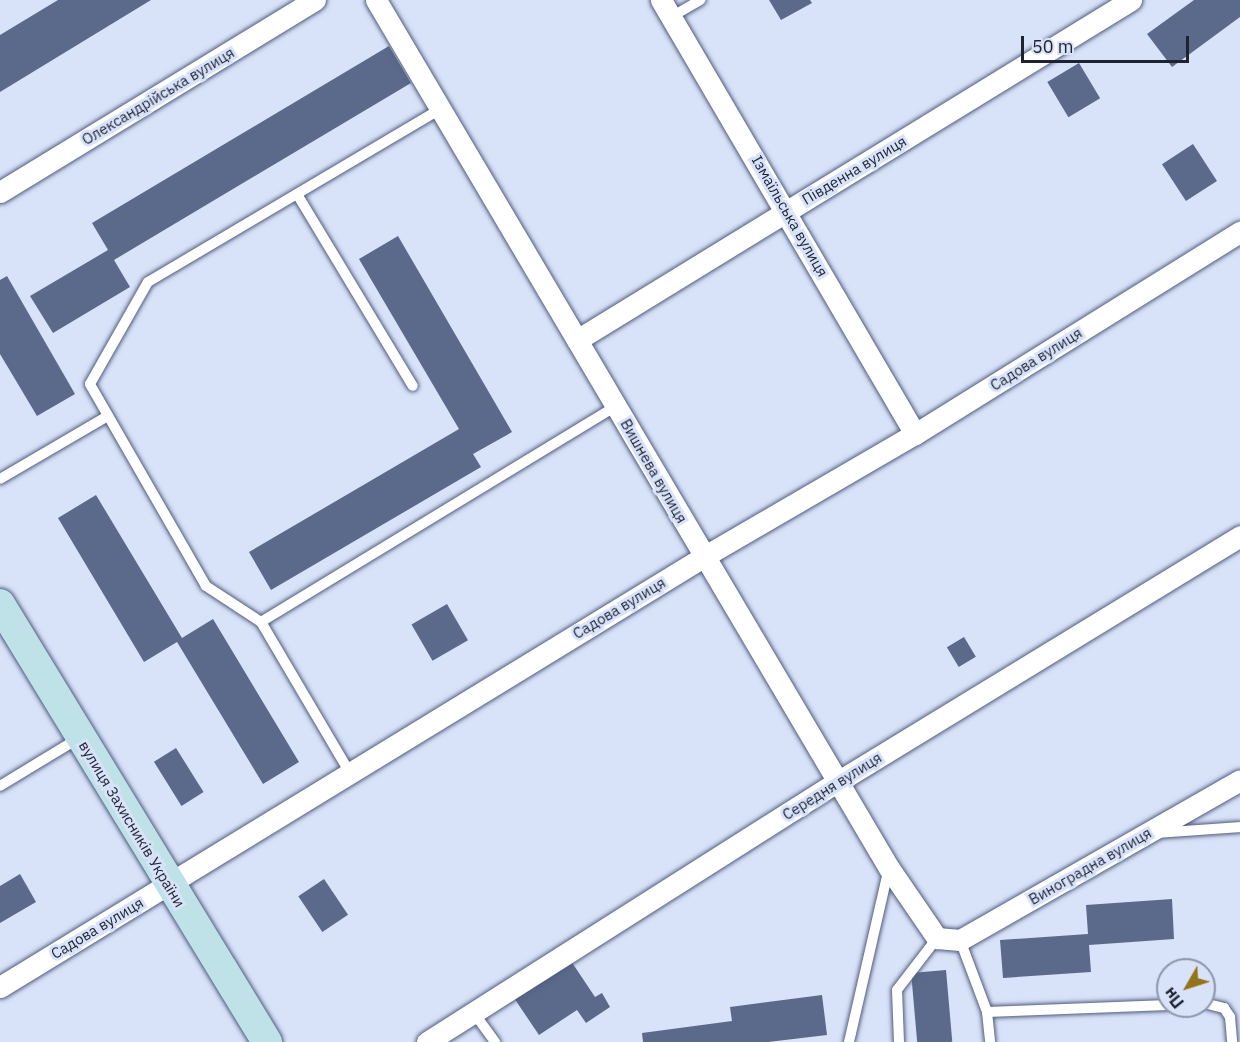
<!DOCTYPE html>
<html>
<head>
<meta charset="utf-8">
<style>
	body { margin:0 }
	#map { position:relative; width:1240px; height:1042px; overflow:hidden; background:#d8e2f9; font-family:"IBM Plex Sans",sans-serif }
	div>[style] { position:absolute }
	.building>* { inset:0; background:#5b698a; transform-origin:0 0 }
	.roads { filter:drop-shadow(0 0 2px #505d7e) drop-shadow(0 0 2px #505d7e) }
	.lane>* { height:10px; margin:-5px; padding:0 5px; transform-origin:5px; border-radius:5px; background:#fff }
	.street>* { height:21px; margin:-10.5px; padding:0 10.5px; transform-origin:10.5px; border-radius:10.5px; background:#fff }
	.secondary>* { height:30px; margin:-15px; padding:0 15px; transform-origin:15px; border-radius:15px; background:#bee2e7 }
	span { translate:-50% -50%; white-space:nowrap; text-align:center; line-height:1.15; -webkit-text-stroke:6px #d8e2f9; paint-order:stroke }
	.street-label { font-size:15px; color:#1e2332 }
	.north { position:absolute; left:1156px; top:958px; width:60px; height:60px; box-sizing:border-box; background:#d8e2f9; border:2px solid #8e96a9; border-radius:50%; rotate:231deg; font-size:16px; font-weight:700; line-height:24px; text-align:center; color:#1e2332 }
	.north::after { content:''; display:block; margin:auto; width:21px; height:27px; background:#94741b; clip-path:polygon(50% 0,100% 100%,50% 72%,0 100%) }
	.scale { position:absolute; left:1021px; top:36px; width:168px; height:27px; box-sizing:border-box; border:3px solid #1e2332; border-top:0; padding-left:8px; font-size:18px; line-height:21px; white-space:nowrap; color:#1e2332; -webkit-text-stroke:4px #d8e2f9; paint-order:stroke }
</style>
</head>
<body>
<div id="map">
	<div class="building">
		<i style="clip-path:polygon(58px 0,151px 0,0 92px,0 35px)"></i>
		<i style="clip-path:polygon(769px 0,810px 0,812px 3px,781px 20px)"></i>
		<i style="clip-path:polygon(1194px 0,1240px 0,1240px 17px,1172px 67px,1147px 34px)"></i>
		<i style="clip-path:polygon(389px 46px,411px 83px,114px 260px,130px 287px,53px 333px,30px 296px,108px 250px,92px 223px)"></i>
		<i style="left:1079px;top:63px;width:41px;height:37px;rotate:59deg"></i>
		<i style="left:1193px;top:144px;width:44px;height:37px;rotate:57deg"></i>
		<i style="clip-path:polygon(398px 236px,512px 432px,473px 454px,481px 467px,271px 590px,249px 552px,459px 429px,359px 259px)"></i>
		<i style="clip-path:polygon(7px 276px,75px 394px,37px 416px,0 354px,0 280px)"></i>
		<i style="clip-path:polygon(96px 495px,182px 638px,213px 619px,299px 762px,263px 784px,177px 642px,144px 662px,58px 518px)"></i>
		<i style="left:447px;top:604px;width:42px;height:41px;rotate:60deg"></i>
		<i style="left:964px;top:637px;width:23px;height:20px;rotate:59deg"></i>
		<i style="left:176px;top:748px;width:52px;height:26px;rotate:58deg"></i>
		<i style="clip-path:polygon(20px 874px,36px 902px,0 923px,0 886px)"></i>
		<i style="left:324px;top:879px;width:43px;height:31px;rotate:56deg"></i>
		<i style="clip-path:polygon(1172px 899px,1174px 939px,1089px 945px,1091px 972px,1003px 978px,1000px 940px,1088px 934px,1086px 905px)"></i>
		<i style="clip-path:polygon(571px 961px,595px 997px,602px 993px,610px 1007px,586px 1023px,577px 1010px,539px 1035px,514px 998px)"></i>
		<i style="left:946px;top:970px;width:72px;height:35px;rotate:85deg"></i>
		<i style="clip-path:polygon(822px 995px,827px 1035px,768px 1042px,643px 1042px,642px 1033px,732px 1021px,730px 1007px)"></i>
	</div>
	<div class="roads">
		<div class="lane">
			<i style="left:671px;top:17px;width:34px;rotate:-30deg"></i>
			<i style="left:297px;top:194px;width:224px;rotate:58.9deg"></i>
			<i style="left:0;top:479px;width:125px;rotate:-30.3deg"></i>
			<i style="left:261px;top:622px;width:66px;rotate:-146.8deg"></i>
			<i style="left:206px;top:586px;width:233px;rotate:-119.9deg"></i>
			<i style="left:90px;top:384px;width:117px;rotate:-60.4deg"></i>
			<i style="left:148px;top:282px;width:340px;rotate:-30.6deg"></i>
			<i style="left:350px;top:773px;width:175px;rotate:-120.5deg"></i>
			<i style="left:261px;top:622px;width:416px;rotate:-31.3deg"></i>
			<i style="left:0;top:786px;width:92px;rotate:-31.3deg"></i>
			<i style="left:1157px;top:833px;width:83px;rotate:-4.1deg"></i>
			<i style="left:960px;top:940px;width:77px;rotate:69.4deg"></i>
			<i style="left:987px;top:1012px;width:30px;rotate:84deg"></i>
			<i style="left:1204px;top:1003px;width:21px;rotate:14deg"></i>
			<i style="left:1224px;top:1008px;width:11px;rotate:56deg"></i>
			<i style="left:1230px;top:1017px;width:25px;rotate:85deg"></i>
			<i style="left:987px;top:1012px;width:181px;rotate:-2.2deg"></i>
			<i style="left:474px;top:1013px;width:36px;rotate:54deg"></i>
			<i style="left:849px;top:1042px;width:179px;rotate:-77.1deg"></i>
			<i style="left:899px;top:1042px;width:52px;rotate:-92.2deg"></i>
			<i style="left:897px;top:990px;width:66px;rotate:-52.4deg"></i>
		</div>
		<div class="street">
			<i style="left:376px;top:0;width:1008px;rotate:59.42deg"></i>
			<i style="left:889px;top:868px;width:85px;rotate:55.6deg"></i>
			<i style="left:937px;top:938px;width:23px;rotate:5deg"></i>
			<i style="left:960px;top:940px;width:322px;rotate:-29.7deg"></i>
			<i style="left:661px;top:0;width:503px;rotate:59.66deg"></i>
			<i style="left:0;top:192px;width:369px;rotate:-31.4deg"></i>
			<i style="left:577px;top:340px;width:650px;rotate:-31.54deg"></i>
			<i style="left:0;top:987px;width:826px;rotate:-31.44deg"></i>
			<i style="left:705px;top:556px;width:243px;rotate:-30.2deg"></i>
			<i style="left:915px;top:434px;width:383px;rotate:-31.9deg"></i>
			<i style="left:427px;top:1042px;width:488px;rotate:-32.4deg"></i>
			<i style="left:839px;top:781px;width:470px;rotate:-31.4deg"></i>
		</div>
		<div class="secondary">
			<i style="left:0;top:604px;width:513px;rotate:58.63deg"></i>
		</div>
	</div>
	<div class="street-label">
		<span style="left:158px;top:96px;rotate:-31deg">Олександрійська вулиця</span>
		<span style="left:854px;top:170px;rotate:-31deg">Південна вулиця</span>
		<span style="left:790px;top:216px;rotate:60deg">Ізмаїльська вулиця</span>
		<span style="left:1036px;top:359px;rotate:-32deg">Садова вулиця</span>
		<span style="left:654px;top:471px;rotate:60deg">Вишнева вулиця</span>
		<span style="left:619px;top:608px;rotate:-31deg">Садова вулиця</span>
		<span style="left:832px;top:786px;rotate:-32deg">Середня вулиця</span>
		<span style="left:132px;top:824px;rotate:59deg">вулиця Захисників України</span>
		<span style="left:1090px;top:866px;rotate:-30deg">Виноградна вулиця</span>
		<span style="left:97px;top:928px;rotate:-31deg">Садова вулиця</span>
	</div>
	<div class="north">Пн</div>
	<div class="scale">50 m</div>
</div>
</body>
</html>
